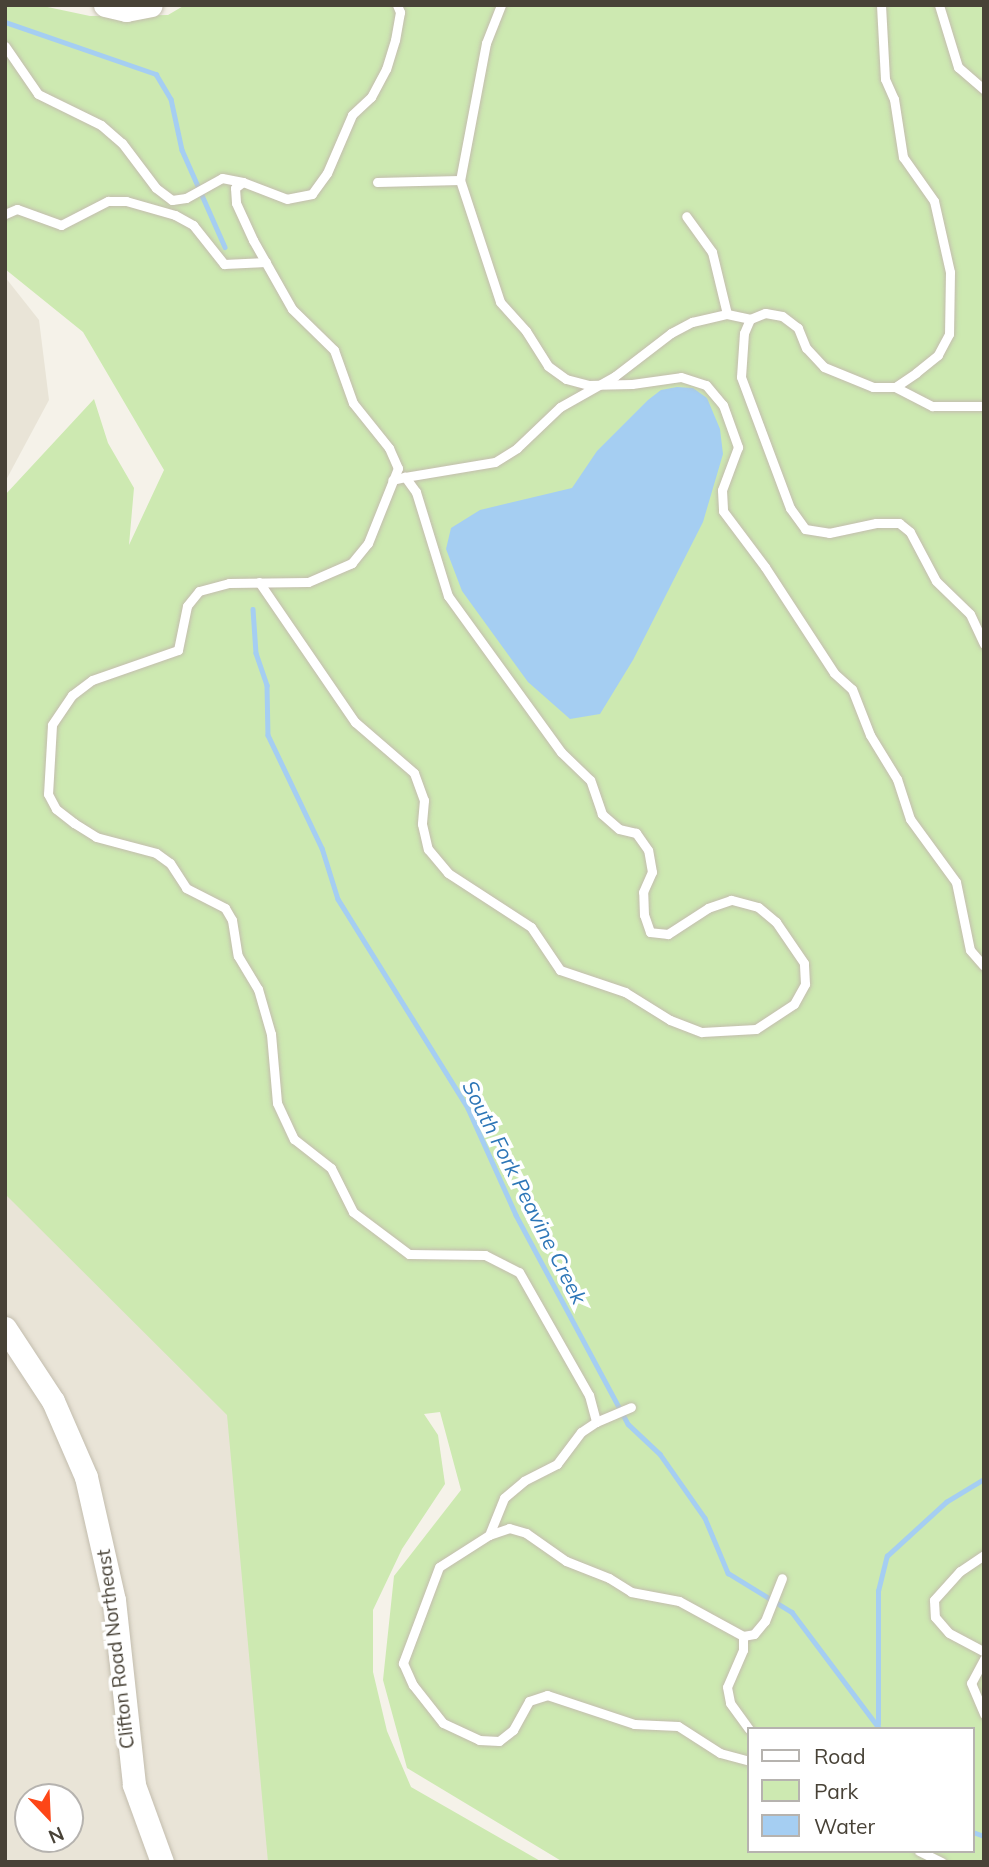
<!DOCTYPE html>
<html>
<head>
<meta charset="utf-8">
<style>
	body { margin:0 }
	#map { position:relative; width:989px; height:1867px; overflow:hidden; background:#f5f2e9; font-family:Mulish,sans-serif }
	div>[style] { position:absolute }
	.residential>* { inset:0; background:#e9e4d7 }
	.green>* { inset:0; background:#cde9b1 }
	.water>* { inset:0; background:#a5cef2 }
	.stream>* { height:4.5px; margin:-2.25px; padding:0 2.25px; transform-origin:2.25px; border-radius:2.25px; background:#a5cef2 }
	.roads { filter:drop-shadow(0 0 2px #c3bdae) drop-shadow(0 0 2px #c3bdae) }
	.service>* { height:9px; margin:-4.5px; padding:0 4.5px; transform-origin:4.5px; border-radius:4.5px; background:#fff }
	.tertiary>* { height:23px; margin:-11.5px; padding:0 11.5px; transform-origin:11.5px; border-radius:11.5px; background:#fff }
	span { translate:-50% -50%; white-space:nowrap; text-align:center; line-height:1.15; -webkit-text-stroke:7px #fff; paint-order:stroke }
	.street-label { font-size:19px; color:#484237 }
	.water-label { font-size:21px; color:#2d76b7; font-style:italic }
	.frame { position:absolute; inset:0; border:7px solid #484237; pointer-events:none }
	.legend { position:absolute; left:747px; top:1727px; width:228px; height:126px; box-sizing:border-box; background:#fff; border:2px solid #b6b3af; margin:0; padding:9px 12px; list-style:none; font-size:21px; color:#484237 }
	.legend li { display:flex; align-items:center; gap:14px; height:35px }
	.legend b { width:35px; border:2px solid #b6b3af }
	.north { position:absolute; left:14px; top:1783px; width:70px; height:70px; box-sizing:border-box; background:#fff; border:2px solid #b6b3af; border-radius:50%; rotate:157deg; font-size:19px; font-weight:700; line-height:28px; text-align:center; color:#484237 }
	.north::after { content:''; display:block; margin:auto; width:24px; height:32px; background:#fd4617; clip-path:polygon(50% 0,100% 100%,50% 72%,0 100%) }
</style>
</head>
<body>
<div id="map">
	<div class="residential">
		<i style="clip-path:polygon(5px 277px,39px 320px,49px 400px,5px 482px)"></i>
		<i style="clip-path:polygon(evenodd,5px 1193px,228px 1415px,269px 1862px,5px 1862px,5px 1193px,28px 1797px,70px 1797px,70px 1839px,28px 1839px,28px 1797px)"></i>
	</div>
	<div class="green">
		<i style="clip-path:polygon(evenodd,5px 5px,38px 5px,90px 16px,168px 15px,185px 5px,984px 5px,984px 1862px,563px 1862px,407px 1768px,383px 1680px,394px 1576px,461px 1490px,440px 1412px,424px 1414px,438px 1435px,445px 1484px,402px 1549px,373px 1610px,373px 1672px,387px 1731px,411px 1787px,542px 1862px,268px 1862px,227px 1415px,5px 1194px,5px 495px,94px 399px,108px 443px,134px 488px,129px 545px,164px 470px,83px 332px,5px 269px,5px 5px,749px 1729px,973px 1729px,973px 1851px,749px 1851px,749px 1729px)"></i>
	</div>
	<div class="water">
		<i style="clip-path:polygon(677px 387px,693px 388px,707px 398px,720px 429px,723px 454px,703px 522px,633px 660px,600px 714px,570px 719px,528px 682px,462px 591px,446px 549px,451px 528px,480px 510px,572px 488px,597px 451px,648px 400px,661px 390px)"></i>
	</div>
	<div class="stream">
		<i style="left:5px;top:22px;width:160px;rotate:19deg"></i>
		<i style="left:156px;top:74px;width:29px;rotate:59deg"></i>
		<i style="left:171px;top:99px;width:52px;rotate:77.8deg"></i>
		<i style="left:182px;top:150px;width:106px;rotate:66.1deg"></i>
		<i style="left:253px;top:609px;width:44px;rotate:86.1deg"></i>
		<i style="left:256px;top:653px;width:34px;rotate:71deg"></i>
		<i style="left:267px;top:685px;width:50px;rotate:88.9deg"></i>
		<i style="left:268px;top:735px;width:125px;rotate:64.5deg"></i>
		<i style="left:322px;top:848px;width:53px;rotate:72.6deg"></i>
		<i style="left:338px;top:899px;width:246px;rotate:58.1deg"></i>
		<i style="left:468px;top:1108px;width:117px;rotate:65.8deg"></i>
		<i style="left:516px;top:1215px;width:237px;rotate:61.8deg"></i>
		<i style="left:628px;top:1424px;width:44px;rotate:43.2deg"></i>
		<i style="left:660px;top:1454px;width:78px;rotate:54.9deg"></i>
		<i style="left:705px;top:1518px;width:60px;rotate:67.3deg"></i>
		<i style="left:728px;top:1573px;width:75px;rotate:31.4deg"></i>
		<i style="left:792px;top:1612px;width:146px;rotate:53.1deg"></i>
		<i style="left:878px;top:1724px;width:133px;rotate:-90deg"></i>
		<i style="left:878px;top:1591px;width:36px;rotate:-76deg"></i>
		<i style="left:887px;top:1556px;width:80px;rotate:-42.5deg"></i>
		<i style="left:946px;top:1502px;width:44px;rotate:-31.2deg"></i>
		<i style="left:973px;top:1832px;width:12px;rotate:20deg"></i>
	</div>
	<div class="roads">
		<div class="service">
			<i style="left:397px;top:5px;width:8px;rotate:67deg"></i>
			<i style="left:400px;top:12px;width:28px;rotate:100deg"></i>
			<i style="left:395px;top:40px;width:30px;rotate:107deg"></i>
			<i style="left:386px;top:69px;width:32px;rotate:118deg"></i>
			<i style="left:371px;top:97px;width:26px;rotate:137deg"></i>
			<i style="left:352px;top:115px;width:63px;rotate:113.3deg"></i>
			<i style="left:327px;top:173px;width:26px;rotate:126deg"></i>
			<i style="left:312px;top:194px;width:25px;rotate:169deg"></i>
			<i style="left:287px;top:199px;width:47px;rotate:-158.9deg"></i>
			<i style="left:243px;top:182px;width:10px;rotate:143deg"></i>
			<i style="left:235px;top:188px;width:15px;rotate:86deg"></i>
			<i style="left:236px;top:203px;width:41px;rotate:65.3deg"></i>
			<i style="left:253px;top:240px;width:79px;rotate:60.5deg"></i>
			<i style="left:292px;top:309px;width:59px;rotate:44.3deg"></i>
			<i style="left:334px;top:350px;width:56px;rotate:70.3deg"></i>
			<i style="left:353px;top:403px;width:58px;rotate:51.3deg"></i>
			<i style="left:389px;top:448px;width:22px;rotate:66deg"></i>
			<i style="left:398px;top:468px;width:81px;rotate:111.8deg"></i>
			<i style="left:368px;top:543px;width:26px;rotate:129deg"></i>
			<i style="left:352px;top:563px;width:48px;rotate:156.6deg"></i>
			<i style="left:308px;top:582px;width:79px;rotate:179.3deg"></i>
			<i style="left:229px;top:583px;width:31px;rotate:165deg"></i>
			<i style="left:199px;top:591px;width:19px;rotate:129deg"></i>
			<i style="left:187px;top:606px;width:45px;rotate:101.6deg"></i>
			<i style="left:178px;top:650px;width:91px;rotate:160.8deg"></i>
			<i style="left:92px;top:680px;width:25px;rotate:143deg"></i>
			<i style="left:72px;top:695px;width:36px;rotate:124deg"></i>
			<i style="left:52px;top:725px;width:69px;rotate:93.3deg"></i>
			<i style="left:48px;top:794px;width:17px;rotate:62deg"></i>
			<i style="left:56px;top:809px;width:23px;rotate:38deg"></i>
			<i style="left:74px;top:823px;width:26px;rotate:32deg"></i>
			<i style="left:96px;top:837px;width:62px;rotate:14.9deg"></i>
			<i style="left:156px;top:853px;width:17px;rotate:36deg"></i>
			<i style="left:170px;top:863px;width:30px;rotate:57deg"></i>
			<i style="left:186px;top:888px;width:44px;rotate:27.1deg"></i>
			<i style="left:225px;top:908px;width:14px;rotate:60deg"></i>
			<i style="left:232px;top:920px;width:36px;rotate:81deg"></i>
			<i style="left:238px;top:956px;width:39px;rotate:59deg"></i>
			<i style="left:258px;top:989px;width:47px;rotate:73.9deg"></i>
			<i style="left:271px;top:1034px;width:69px;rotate:85deg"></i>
			<i style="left:277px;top:1103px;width:40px;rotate:65deg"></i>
			<i style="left:294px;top:1139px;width:47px;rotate:38.1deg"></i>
			<i style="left:331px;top:1168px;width:49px;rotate:63.4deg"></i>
			<i style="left:353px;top:1212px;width:70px;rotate:36.9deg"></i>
			<i style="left:409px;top:1254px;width:76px;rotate:0.8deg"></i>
			<i style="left:485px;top:1255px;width:38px;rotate:27deg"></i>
			<i style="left:519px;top:1272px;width:142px;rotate:60.4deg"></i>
			<i style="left:589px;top:1395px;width:28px;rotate:75deg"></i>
			<i style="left:596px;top:1422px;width:18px;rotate:146deg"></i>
			<i style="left:581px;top:1432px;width:40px;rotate:127deg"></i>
			<i style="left:557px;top:1464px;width:37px;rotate:153deg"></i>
			<i style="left:524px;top:1481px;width:26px;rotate:140deg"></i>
			<i style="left:504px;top:1498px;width:40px;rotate:112deg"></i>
			<i style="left:489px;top:1535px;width:59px;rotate:147.4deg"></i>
			<i style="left:439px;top:1567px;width:103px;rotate:110.6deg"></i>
			<i style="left:403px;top:1663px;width:24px;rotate:66deg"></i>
			<i style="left:413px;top:1685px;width:48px;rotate:51.7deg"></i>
			<i style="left:443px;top:1723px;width:40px;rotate:25deg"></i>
			<i style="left:479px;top:1740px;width:20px;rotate:3deg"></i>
			<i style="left:499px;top:1741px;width:18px;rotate:-38deg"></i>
			<i style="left:513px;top:1730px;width:33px;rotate:-61deg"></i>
			<i style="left:529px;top:1701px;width:19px;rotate:-18deg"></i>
			<i style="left:547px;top:1695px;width:92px;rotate:18.4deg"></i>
			<i style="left:634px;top:1724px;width:44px;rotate:2.6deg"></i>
			<i style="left:678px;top:1726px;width:50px;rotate:32.7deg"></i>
			<i style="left:720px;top:1753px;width:30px;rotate:15deg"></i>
			<i style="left:501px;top:5px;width:41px;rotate:111.5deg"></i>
			<i style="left:486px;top:43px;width:139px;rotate:100.7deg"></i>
			<i style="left:460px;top:180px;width:128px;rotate:71.8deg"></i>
			<i style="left:500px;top:302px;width:39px;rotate:48deg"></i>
			<i style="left:526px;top:331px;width:41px;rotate:57.8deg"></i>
			<i style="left:548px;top:366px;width:22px;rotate:36deg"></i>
			<i style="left:566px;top:379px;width:23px;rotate:15deg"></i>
			<i style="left:588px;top:385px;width:44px;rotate:-1.3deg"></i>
			<i style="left:632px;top:384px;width:49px;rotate:-8.1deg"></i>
			<i style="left:681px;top:377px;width:26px;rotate:18deg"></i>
			<i style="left:706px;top:385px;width:26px;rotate:50deg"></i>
			<i style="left:723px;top:405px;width:45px;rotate:70.3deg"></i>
			<i style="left:738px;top:447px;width:46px;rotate:110.4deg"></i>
			<i style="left:722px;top:490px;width:21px;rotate:87deg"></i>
			<i style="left:723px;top:511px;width:70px;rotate:53.1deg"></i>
			<i style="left:765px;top:567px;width:126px;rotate:56.9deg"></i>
			<i style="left:834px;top:673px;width:24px;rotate:42deg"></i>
			<i style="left:852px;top:689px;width:49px;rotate:68.6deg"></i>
			<i style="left:870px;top:735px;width:52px;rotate:58.5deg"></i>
			<i style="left:897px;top:779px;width:42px;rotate:72deg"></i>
			<i style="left:910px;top:819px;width:78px;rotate:53.9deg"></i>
			<i style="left:956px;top:882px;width:69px;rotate:78.4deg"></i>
			<i style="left:970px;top:950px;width:21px;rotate:49deg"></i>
			<i style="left:881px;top:5px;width:74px;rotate:86.9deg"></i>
			<i style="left:885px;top:79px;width:22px;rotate:66deg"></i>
			<i style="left:894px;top:99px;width:59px;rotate:81.2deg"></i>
			<i style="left:903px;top:157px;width:54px;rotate:54.8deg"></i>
			<i style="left:934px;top:201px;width:73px;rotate:77.3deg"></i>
			<i style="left:950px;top:272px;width:62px;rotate:90.9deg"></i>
			<i style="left:949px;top:334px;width:24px;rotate:118deg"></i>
			<i style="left:938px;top:355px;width:28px;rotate:141deg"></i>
			<i style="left:916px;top:373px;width:25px;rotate:146deg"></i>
			<i style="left:895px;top:387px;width:22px;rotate:180deg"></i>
			<i style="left:873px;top:387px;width:53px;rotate:-157.8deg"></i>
			<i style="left:824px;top:367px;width:26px;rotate:-133deg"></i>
			<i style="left:806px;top:348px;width:22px;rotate:-112deg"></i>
			<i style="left:798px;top:328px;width:20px;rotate:-143deg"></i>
			<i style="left:782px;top:316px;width:17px;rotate:-170deg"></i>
			<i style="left:765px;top:313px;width:16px;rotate:158deg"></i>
			<i style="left:750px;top:319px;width:15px;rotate:113deg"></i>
			<i style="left:744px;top:333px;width:44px;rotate:93.9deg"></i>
			<i style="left:741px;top:377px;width:140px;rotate:69.5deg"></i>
			<i style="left:790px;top:508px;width:26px;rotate:54deg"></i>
			<i style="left:805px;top:529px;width:24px;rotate:9deg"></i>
			<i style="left:829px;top:533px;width:48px;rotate:-12deg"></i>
			<i style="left:876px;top:523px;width:23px"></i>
			<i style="left:899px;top:523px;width:14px;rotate:39deg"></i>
			<i style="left:910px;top:532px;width:55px;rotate:62deg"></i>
			<i style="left:936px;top:581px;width:47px;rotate:44.1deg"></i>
			<i style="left:970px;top:614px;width:33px;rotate:65deg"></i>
			<i style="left:939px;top:5px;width:65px;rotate:73deg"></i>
			<i style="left:958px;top:67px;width:35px;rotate:41deg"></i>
			<i style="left:5px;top:46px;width:58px;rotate:55.5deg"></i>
			<i style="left:38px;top:94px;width:70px;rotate:26.2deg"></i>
			<i style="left:101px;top:125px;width:28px;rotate:41deg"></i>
			<i style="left:122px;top:143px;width:56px;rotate:52.9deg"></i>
			<i style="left:156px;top:188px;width:20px;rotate:37deg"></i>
			<i style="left:172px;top:200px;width:14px;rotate:-8deg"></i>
			<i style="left:186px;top:198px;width:41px;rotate:-29.1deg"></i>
			<i style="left:222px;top:178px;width:21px;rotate:11deg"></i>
			<i style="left:377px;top:182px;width:83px;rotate:-1.4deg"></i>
			<i style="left:5px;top:214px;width:13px;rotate:-23deg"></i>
			<i style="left:17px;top:209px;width:47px;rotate:20deg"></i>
			<i style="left:61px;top:225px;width:53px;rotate:-27.1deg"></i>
			<i style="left:108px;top:201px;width:18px"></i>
			<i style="left:126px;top:201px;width:51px;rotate:15.9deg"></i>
			<i style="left:175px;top:215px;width:21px;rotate:29deg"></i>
			<i style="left:193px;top:225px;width:50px;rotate:51.5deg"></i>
			<i style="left:224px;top:264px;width:42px;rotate:-2.7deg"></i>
			<i style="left:727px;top:314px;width:24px;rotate:12deg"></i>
			<i style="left:895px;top:387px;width:42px;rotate:27.2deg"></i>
			<i style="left:932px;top:406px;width:52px"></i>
			<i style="left:405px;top:477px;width:91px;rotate:-9.5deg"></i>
			<i style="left:495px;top:462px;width:26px;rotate:-32deg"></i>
			<i style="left:517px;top:448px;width:59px;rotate:-43.6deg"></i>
			<i style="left:560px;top:407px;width:63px;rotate:-29.4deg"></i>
			<i style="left:615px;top:376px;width:71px;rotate:-37.5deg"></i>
			<i style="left:671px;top:333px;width:24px;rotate:-28deg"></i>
			<i style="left:692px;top:322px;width:36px;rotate:-13deg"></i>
			<i style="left:727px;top:314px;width:64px;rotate:-103.6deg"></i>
			<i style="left:712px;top:252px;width:44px;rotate:-125.8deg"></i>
			<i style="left:259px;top:582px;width:170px;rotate:55.6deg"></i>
			<i style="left:355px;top:722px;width:78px;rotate:40.8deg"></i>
			<i style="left:414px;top:773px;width:29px;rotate:70deg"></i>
			<i style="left:424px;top:800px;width:24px;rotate:95deg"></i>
			<i style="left:422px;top:824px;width:26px;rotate:77deg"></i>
			<i style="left:428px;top:849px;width:31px;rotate:50deg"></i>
			<i style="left:448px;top:873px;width:99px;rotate:33deg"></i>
			<i style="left:531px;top:927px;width:52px;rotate:56deg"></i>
			<i style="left:560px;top:970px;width:69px;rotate:18.7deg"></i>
			<i style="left:625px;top:992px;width:53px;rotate:31.9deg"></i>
			<i style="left:670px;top:1020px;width:34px;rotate:21deg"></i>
			<i style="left:702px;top:1032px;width:54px;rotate:-3.2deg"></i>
			<i style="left:756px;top:1029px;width:45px;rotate:-33.3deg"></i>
			<i style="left:794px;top:1004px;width:23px;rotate:-61deg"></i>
			<i style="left:805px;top:984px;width:21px;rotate:-93deg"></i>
			<i style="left:804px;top:963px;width:50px;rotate:-124.3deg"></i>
			<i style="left:776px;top:922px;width:23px;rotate:-140deg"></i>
			<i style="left:758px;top:907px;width:28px;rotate:-165deg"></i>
			<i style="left:731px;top:900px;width:24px;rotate:161deg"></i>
			<i style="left:708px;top:908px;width:48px;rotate:147deg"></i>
			<i style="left:668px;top:934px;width:18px;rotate:-174deg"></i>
			<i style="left:650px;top:932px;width:18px;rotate:-109deg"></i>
			<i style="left:644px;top:915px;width:23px;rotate:-92deg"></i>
			<i style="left:643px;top:892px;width:22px;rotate:-66deg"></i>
			<i style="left:652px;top:872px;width:22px;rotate:-100deg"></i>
			<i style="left:648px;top:850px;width:21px;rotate:-125deg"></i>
			<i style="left:636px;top:833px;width:17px;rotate:-167deg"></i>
			<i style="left:619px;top:829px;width:23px;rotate:-139deg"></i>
			<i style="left:602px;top:814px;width:36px;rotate:-109deg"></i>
			<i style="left:590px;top:780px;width:40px;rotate:-136deg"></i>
			<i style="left:561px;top:752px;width:193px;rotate:-125.9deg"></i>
			<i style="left:448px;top:596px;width:109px;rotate:-107.1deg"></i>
			<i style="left:416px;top:492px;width:19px;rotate:-126deg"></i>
			<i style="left:405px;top:477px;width:13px;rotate:167deg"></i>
			<i style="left:596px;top:1422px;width:38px;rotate:-23deg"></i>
			<i style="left:489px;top:1535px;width:21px;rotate:-19deg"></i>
			<i style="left:509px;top:1528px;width:18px;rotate:16deg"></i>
			<i style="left:526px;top:1533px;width:49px;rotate:35deg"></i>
			<i style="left:566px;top:1561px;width:46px;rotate:21.6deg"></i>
			<i style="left:609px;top:1578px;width:26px;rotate:32deg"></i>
			<i style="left:631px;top:1592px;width:49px;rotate:10.6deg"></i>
			<i style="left:679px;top:1601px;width:73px;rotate:28.7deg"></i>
			<i style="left:743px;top:1636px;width:11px;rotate:-10deg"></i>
			<i style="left:754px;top:1634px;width:17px;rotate:-50deg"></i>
			<i style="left:765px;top:1621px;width:46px;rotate:-68.4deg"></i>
			<i style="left:984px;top:1555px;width:29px;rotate:146deg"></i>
			<i style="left:960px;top:1571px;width:39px;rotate:132deg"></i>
			<i style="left:934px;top:1600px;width:17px;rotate:87deg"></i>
			<i style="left:935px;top:1617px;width:21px;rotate:49deg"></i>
			<i style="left:949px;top:1633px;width:40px;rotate:28deg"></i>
			<i style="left:743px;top:1636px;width:14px;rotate:90deg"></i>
			<i style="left:743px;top:1650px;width:40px;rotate:113.4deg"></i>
			<i style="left:727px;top:1687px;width:16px;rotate:79deg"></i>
			<i style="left:730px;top:1703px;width:32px;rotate:54deg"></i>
			<i style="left:984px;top:1659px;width:27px;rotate:118deg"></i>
			<i style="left:971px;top:1683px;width:34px;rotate:67deg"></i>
			<i style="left:919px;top:1851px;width:25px;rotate:26deg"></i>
		</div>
		<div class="tertiary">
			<i style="left:105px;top:5px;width:22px;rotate:13deg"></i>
			<i style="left:126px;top:10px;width:25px;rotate:-11deg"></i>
			<i style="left:5px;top:1328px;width:87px;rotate:56.7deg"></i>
			<i style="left:53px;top:1401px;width:83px;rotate:66.5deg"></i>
			<i style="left:86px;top:1477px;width:126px;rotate:77.2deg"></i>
			<i style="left:114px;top:1600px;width:186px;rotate:83.8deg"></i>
			<i style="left:134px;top:1785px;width:82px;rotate:70deg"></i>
		</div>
	</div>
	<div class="street-label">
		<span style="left:116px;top:1649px;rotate:-97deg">Clifton Road Northeast</span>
	</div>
	<div class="water-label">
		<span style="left:525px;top:1192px;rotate:63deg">South Fork Peavine Creek</span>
	</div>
	<div class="frame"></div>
	<ul class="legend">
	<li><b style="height:9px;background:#fff"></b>Road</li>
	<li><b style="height:19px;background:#cde9b1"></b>Park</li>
	<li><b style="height:19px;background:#a5cef2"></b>Water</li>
	</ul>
	<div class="north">N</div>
</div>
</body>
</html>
